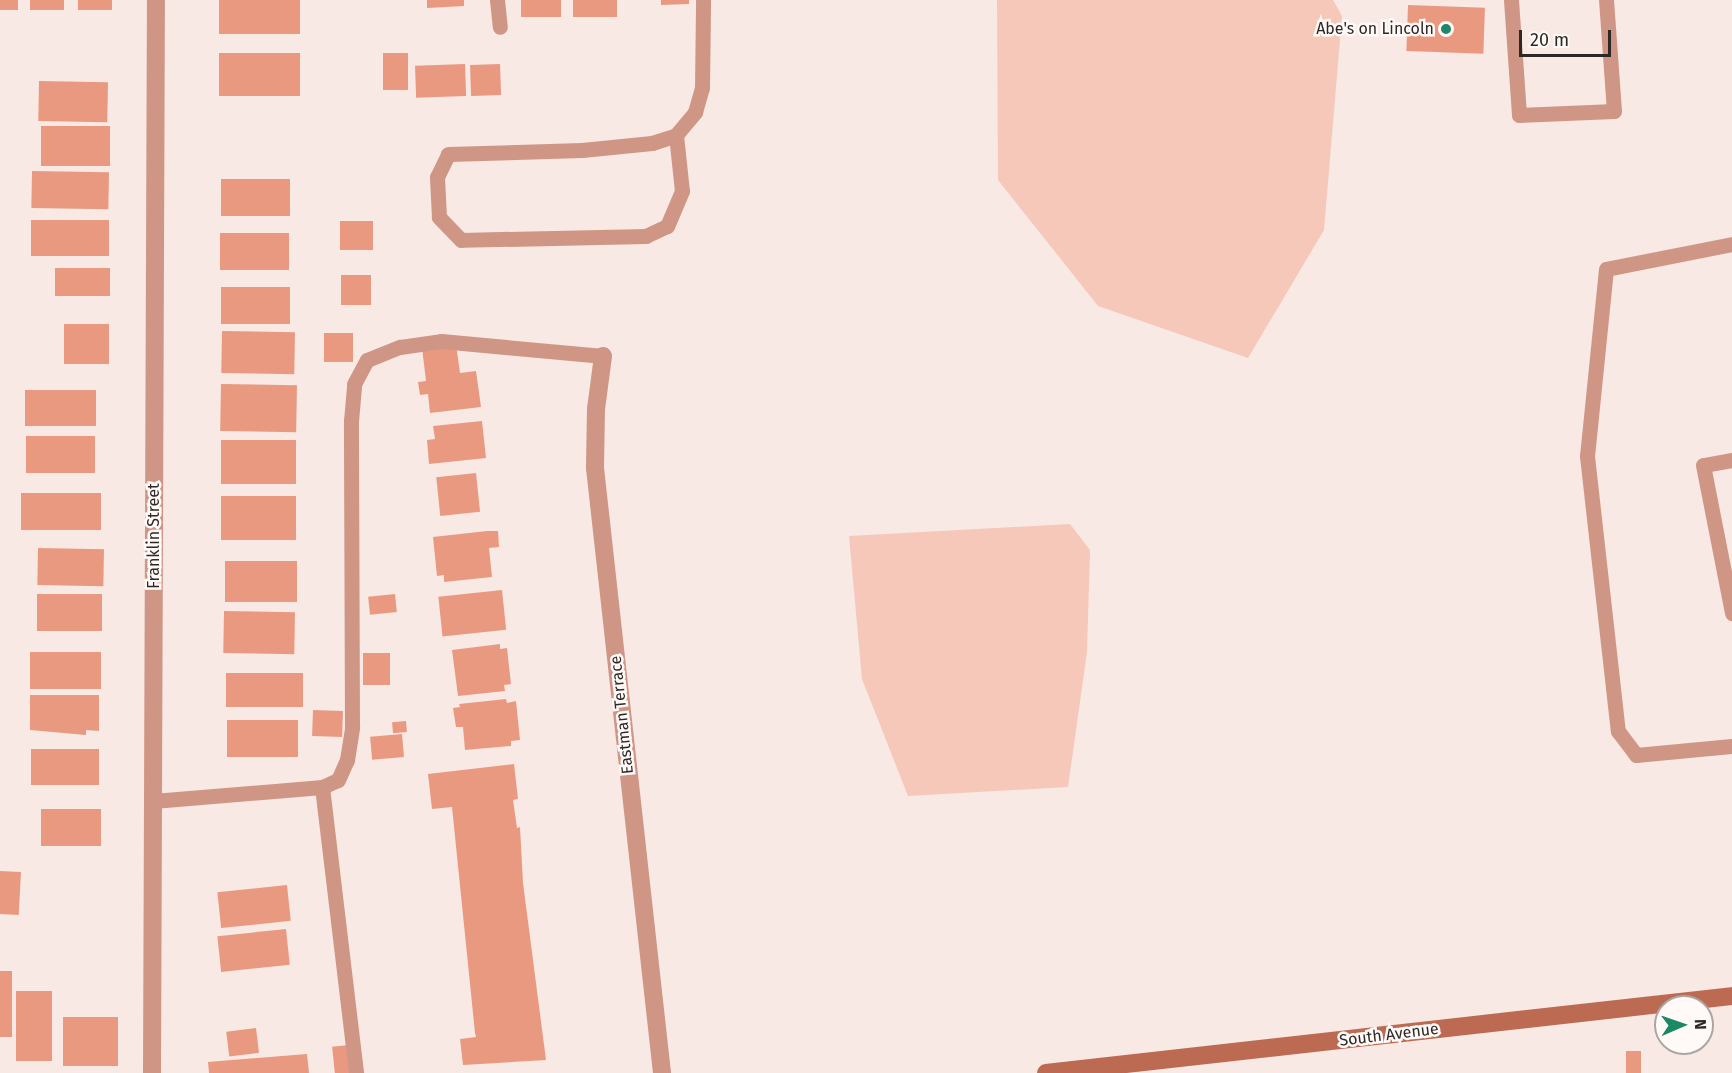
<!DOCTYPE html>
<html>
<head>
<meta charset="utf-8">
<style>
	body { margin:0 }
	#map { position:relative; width:1732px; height:1073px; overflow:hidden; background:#f8e9e5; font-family:"Fira Sans",sans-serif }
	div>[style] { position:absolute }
	.green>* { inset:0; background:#f6c8ba }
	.building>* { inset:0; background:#ea9981; transform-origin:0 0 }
	.lane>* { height:15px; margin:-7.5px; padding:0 7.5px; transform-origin:7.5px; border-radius:7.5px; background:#d09685 }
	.street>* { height:18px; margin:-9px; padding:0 9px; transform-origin:9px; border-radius:9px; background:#d09685 }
	.secondary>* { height:18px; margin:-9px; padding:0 9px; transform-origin:9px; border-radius:9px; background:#bc6a52 }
	.dots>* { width:16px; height:16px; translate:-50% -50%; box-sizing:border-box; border:3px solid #fff9f7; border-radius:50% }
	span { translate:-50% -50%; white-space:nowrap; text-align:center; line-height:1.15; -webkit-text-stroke:5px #fff9f7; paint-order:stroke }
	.poi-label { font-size:16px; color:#2d2826 }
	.right { translate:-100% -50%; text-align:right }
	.street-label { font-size:16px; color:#2d2826 }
	.north { position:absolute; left:1654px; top:995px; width:60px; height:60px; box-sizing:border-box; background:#fff9f7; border:2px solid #aba5a3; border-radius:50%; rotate:88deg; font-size:16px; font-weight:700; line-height:24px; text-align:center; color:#2d2826 }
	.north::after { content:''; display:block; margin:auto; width:21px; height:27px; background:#1c8866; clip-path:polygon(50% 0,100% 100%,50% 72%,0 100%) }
	.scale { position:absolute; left:1519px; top:30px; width:92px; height:27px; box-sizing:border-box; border:3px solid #2d2826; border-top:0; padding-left:8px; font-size:18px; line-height:21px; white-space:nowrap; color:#2d2826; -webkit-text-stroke:4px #fff9f7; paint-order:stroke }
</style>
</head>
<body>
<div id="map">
	<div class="green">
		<i style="clip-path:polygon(997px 0,1333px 0,1342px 16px,1324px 230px,1248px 358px,1098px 306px,998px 180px)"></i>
		<i style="clip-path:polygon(1070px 524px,1090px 550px,1087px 652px,1068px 787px,908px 796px,862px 679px,849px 536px)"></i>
	</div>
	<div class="building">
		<i style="left:0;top:0;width:18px;height:10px"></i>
		<i style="left:30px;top:0;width:34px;height:10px"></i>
		<i style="left:78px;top:0;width:34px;height:10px"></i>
		<i style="left:219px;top:0;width:81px;height:34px"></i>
		<i style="clip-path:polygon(427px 0,464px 0,464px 6px,427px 8px)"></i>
		<i style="left:521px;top:0;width:40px;height:17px"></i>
		<i style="left:573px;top:0;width:44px;height:17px"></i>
		<i style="clip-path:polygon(661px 0,689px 0,689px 4px,661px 5px)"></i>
		<i style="left:1408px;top:5px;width:77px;height:46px;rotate:2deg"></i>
		<i style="left:219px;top:53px;width:81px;height:43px"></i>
		<i style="left:383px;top:53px;width:25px;height:37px"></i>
		<i style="left:465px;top:64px;width:32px;height:50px;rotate:88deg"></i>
		<i style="left:500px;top:64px;width:31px;height:30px;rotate:88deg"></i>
		<i style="left:39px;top:81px;width:69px;height:40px;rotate:1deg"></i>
		<i style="left:41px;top:126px;width:69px;height:40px"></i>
		<i style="left:32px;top:171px;width:77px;height:37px;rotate:1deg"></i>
		<i style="left:221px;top:179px;width:69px;height:37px"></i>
		<i style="left:31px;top:220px;width:78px;height:36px"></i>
		<i style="left:340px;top:221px;width:33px;height:29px"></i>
		<i style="left:220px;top:233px;width:69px;height:37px"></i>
		<i style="left:55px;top:268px;width:55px;height:28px"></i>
		<i style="left:341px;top:275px;width:30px;height:30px"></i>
		<i style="left:221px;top:287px;width:69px;height:37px"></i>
		<i style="left:64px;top:324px;width:45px;height:40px"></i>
		<i style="left:222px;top:331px;width:73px;height:42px;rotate:1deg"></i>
		<i style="left:324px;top:333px;width:29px;height:29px"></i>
		<i style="clip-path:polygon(456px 344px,460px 373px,476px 371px,481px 407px,430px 413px,428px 394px,420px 395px,418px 382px,426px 381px,422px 348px)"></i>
		<i style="left:221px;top:384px;width:76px;height:47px;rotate:1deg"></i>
		<i style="left:25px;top:390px;width:71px;height:36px"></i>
		<i style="clip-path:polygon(482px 421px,486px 458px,429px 464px,427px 440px,435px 439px,433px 426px)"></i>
		<i style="left:26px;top:436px;width:69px;height:37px"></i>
		<i style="left:221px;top:440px;width:75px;height:44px"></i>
		<i style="left:476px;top:473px;width:39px;height:40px;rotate:84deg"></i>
		<i style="left:21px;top:493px;width:80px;height:37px"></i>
		<i style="left:221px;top:496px;width:75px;height:44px"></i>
		<i style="clip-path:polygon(487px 531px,498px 531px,499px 547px,489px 548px,492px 577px,444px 582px,444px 575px,437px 576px,433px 537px)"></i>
		<i style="left:38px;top:548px;width:66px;height:37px;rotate:1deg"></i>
		<i style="left:225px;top:561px;width:72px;height:41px"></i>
		<i style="left:502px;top:590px;width:40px;height:64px;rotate:84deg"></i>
		<i style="left:37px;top:594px;width:65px;height:37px"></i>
		<i style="left:395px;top:594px;width:18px;height:27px;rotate:84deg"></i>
		<i style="left:224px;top:611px;width:71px;height:42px;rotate:1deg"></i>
		<i style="clip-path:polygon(500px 644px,500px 649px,507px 648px,511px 684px,504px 685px,505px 691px,458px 696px,452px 650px)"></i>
		<i style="left:30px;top:652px;width:71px;height:37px"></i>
		<i style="left:363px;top:653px;width:27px;height:32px"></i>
		<i style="left:226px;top:673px;width:77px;height:34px"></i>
		<i style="clip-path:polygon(30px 695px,99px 695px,99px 731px,86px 730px,86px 735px,30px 730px)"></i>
		<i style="clip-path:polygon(506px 699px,507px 703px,516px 701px,520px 740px,511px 741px,511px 746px,465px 750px,463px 727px,456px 727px,453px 708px,460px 707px,459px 704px)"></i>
		<i style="left:313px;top:710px;width:30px;height:26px;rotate:2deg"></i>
		<i style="left:227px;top:720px;width:71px;height:37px"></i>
		<i style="left:406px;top:721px;width:11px;height:14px;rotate:85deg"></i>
		<i style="left:402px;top:734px;width:23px;height:32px;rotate:85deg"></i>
		<i style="left:31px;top:749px;width:68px;height:36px"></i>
		<i style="clip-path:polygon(514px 764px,518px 799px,513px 800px,517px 828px,520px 827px,523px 883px,546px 1060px,463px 1065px,460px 1039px,476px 1037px,475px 1033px,452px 807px,432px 809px,428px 774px)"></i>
		<i style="left:41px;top:809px;width:60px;height:37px"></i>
		<i style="left:0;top:871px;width:21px;height:43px;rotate:3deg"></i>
		<i style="left:287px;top:885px;width:36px;height:70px;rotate:84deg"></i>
		<i style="left:286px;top:929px;width:36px;height:69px;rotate:84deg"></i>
		<i style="left:0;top:971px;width:12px;height:66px"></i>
		<i style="left:16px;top:991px;width:36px;height:70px"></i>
		<i style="left:118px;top:1017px;width:49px;height:55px;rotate:90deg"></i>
		<i style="left:256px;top:1028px;width:25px;height:30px;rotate:83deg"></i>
		<i style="left:349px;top:1045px;width:28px;height:17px;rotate:84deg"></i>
		<i style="left:1626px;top:1051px;width:15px;height:22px"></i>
		<i style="clip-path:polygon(307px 1054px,309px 1073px,209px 1073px,208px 1062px)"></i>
	</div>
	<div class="lane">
		<i style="left:497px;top:0;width:27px;rotate:84deg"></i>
		<i style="left:1511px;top:0;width:115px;rotate:86deg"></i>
		<i style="left:1519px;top:115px;width:95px;rotate:-2.4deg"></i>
		<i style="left:1614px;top:111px;width:111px;rotate:-94.1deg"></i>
		<i style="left:676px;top:135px;width:56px;rotate:83.9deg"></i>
		<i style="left:682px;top:191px;width:38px;rotate:113deg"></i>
		<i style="left:667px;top:226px;width:23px;rotate:155deg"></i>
		<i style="left:646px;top:236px;width:185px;rotate:178.8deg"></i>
		<i style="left:461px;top:240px;width:32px;rotate:-134deg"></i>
		<i style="left:439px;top:217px;width:40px;rotate:-92.9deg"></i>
		<i style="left:437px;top:177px;width:25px;rotate:-64deg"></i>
		<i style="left:448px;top:154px;width:134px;rotate:-1.7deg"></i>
		<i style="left:582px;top:150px;width:70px;rotate:-5.7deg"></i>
		<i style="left:652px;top:143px;width:25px;rotate:-18deg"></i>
		<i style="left:676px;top:135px;width:30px;rotate:-50deg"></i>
		<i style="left:695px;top:112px;width:25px;rotate:-74deg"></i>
		<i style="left:702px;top:88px;width:88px;rotate:-89.3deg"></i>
		<i style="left:1732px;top:244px;width:128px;rotate:168.8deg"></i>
		<i style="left:1606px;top:269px;width:188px;rotate:95.8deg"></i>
		<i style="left:1587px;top:456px;width:277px;rotate:83.6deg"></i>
		<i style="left:1618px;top:731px;width:30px;rotate:53deg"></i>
		<i style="left:1636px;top:755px;width:96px;rotate:-5.4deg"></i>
		<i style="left:1732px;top:460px;width:29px;rotate:170deg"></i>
		<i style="left:1703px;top:465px;width:151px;rotate:78.9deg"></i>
		<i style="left:322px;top:787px;width:288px;rotate:83.2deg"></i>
		<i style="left:153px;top:801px;width:170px;rotate:-4.7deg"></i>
		<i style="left:322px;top:787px;width:17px;rotate:-24deg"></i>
		<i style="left:338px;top:780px;width:22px;rotate:-66deg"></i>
		<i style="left:347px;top:760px;width:33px;rotate:-81deg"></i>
		<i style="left:352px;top:727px;width:306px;rotate:-90.2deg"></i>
		<i style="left:351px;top:421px;width:37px;rotate:-85deg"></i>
		<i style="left:354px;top:384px;width:27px;rotate:-62deg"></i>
		<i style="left:367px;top:360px;width:35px;rotate:-22deg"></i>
		<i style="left:400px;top:347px;width:41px;rotate:-8.3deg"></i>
		<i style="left:441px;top:341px;width:163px;rotate:5.3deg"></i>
	</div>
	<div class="street">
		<i style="left:603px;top:356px;width:53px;rotate:97.5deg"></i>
		<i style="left:596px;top:409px;width:59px;rotate:91deg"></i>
		<i style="left:595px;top:468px;width:609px;rotate:83.68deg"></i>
		<i style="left:152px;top:1073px;width:1073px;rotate:-89.79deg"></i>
	</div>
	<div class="secondary">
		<i style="left:1046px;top:1073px;width:690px;rotate:-6.4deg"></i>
	</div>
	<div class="dots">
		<i style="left:1446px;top:29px;background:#1c8866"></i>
	</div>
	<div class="poi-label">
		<span class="right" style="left:1434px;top:29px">Abe's on Lincoln</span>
	</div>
	<div class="street-label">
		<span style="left:154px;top:536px;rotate:-90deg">Franklin Street</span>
		<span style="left:622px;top:715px;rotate:-96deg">Eastman Terrace</span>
		<span style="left:1389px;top:1035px;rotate:-7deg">South Avenue</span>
	</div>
	<div class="north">N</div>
	<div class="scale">20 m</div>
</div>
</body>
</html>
